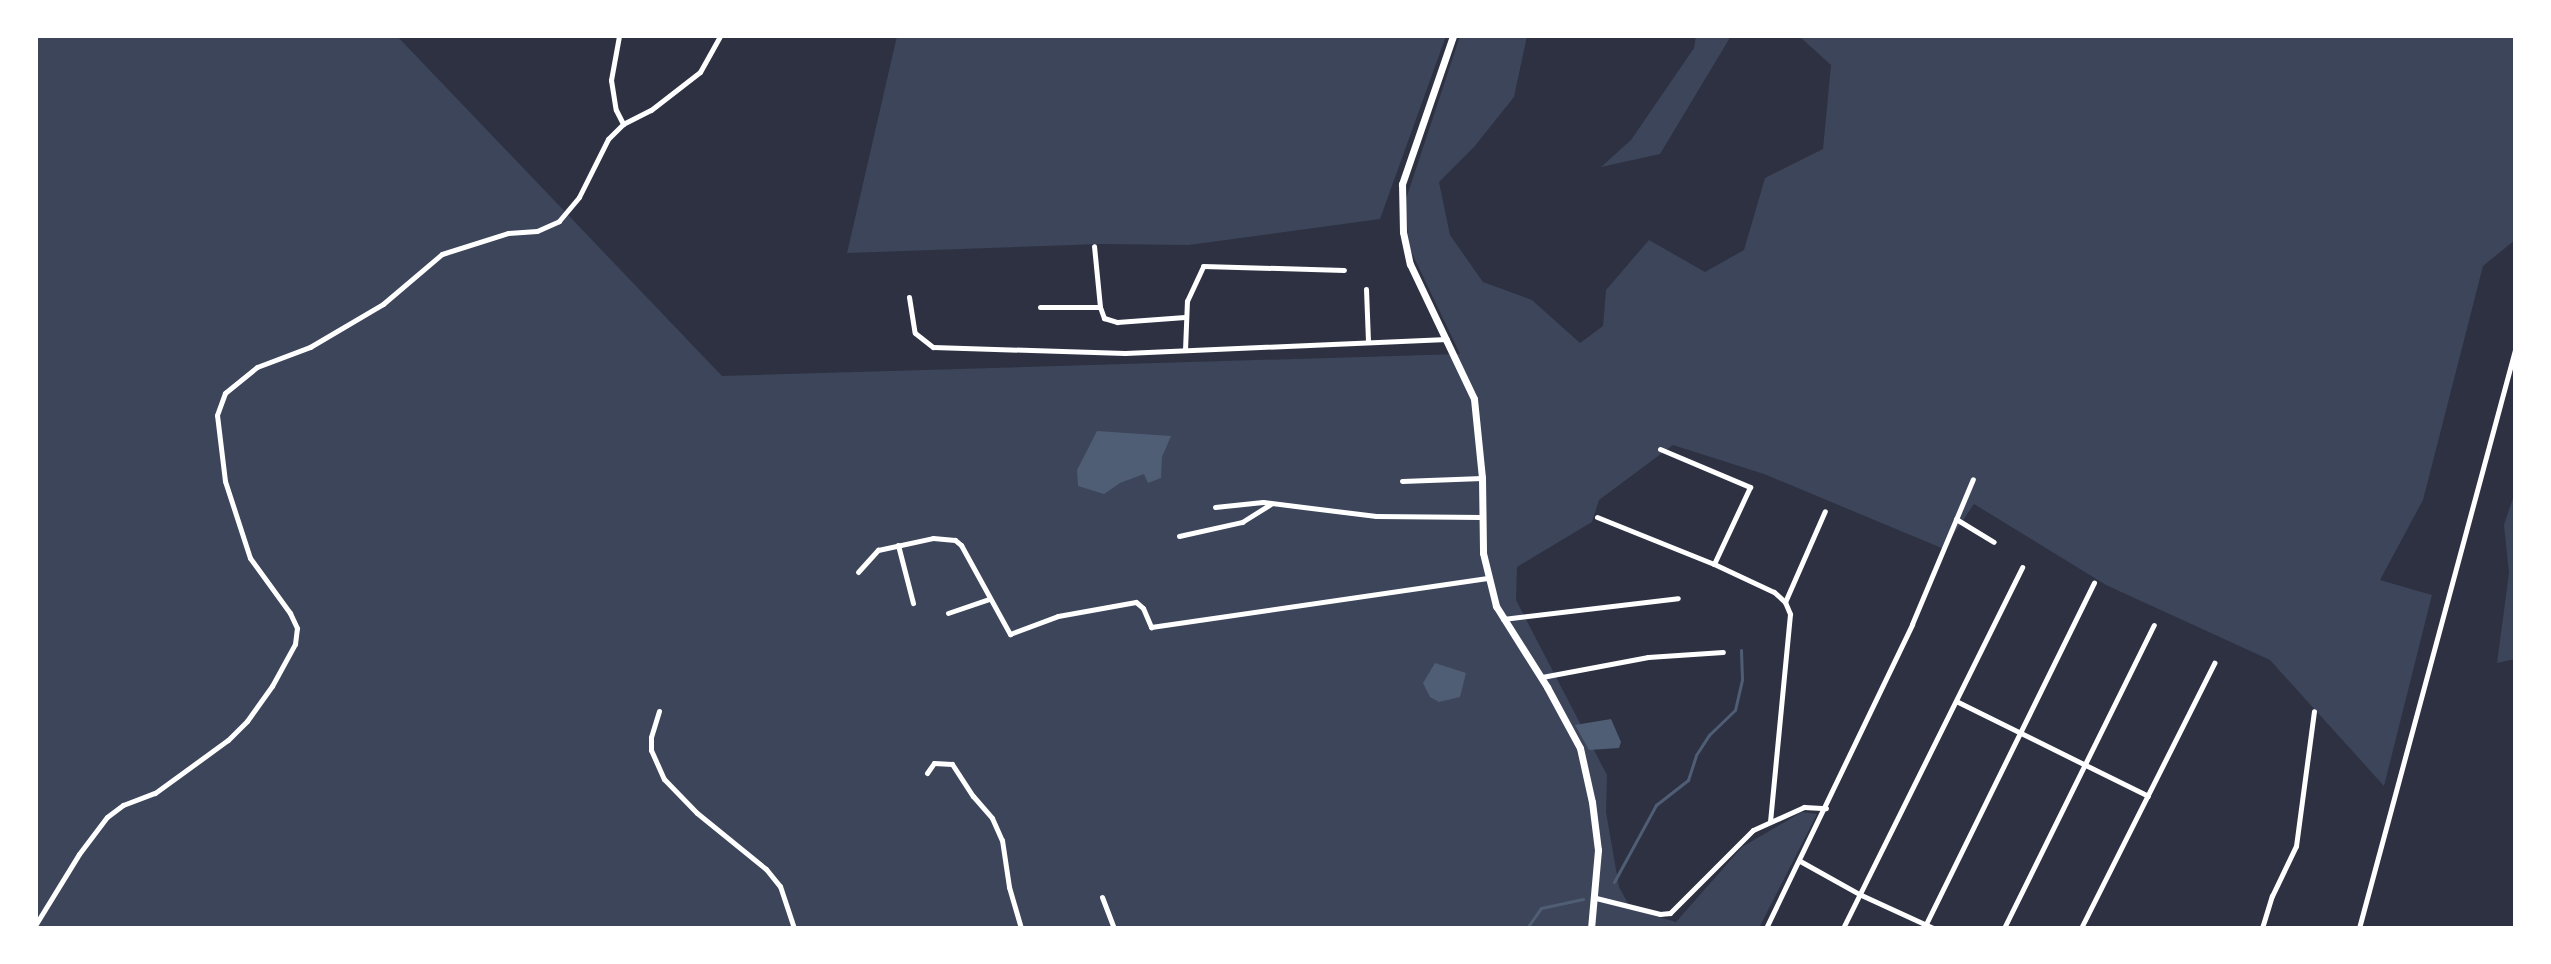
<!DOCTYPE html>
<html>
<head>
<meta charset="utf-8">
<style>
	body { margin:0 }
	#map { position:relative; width:2551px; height:964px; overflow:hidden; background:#2d3142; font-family:Helvetica,sans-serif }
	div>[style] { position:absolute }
	.green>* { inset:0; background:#3c4559 }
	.water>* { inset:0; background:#4f5d75 }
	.stream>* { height:3px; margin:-1.5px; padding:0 1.5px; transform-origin:1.5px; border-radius:1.5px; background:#4f5d75 }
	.minor>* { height:5px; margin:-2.5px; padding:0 2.5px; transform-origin:2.5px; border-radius:2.5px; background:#fff }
	.secondary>* { height:7px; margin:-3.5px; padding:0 3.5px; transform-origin:3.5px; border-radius:3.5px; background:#fff }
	span { translate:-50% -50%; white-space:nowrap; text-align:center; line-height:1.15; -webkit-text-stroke:7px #fff; paint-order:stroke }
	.frame { position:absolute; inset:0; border:38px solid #fff; pointer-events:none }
</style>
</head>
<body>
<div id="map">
	<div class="green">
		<i style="clip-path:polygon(36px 36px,397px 36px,722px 376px,1460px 354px,1409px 247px,1405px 202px,1460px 36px,1527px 36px,1514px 97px,1474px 147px,1439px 182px,1450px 235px,1483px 282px,1532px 300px,1580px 343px,1603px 326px,1606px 290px,1649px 240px,1705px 272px,1744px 250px,1765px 178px,1823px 149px,1831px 65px,1799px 36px,2515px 36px,2515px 240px,2483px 266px,2423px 500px,2380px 580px,2432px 595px,2384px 786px,2270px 660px,2106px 585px,1974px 504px,1944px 549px,1764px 474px,1673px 445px,1599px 500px,1592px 522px,1517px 567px,1516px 600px,1607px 775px,1606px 812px,1619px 887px,1631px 909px,1676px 922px,1742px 847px,1802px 812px,1817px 814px,1759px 928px,36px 928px)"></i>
		<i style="clip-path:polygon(897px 36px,1446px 36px,1380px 219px,1189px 245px,1101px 244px,847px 253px)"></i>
		<i style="clip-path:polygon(1696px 36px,1731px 36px,1660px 154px,1601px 167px,1631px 140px,1694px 48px)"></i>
		<i style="clip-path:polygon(2515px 492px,2515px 659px,2497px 663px,2509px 573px,2504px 525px)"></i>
	</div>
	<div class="water">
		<i style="clip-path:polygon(1097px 431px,1171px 436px,1162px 457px,1161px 478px,1148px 483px,1144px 474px,1120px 483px,1104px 494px,1078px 486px,1077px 470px)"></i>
		<i style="clip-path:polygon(1435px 663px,1466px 673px,1460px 697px,1439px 702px,1430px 697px,1423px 683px)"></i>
		<i style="clip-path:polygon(1611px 719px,1621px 742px,1619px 748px,1589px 750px,1575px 725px)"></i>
	</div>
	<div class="stream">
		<i style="left:1614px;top:882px;width:88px;rotate:-61.4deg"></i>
		<i style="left:1656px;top:805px;width:41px;rotate:-38deg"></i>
		<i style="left:1688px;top:780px;width:26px;rotate:-72deg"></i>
		<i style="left:1696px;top:755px;width:24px;rotate:-57deg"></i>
		<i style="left:1709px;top:735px;width:36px;rotate:-44deg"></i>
		<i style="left:1735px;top:710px;width:32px;rotate:-77deg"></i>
		<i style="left:1742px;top:679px;width:29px;rotate:-92deg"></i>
		<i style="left:1527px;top:928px;width:24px;rotate:-55deg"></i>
		<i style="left:1541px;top:908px;width:43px;rotate:-12.1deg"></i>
	</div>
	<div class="minor">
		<i style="left:619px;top:36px;width:45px;rotate:100.3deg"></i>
		<i style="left:611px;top:80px;width:30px;rotate:81deg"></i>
		<i style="left:616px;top:110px;width:16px;rotate:63deg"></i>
		<i style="left:1366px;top:289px;width:52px;rotate:87.8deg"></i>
		<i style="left:909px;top:297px;width:36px;rotate:81deg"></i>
		<i style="left:915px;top:333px;width:23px;rotate:38deg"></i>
		<i style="left:933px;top:347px;width:192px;rotate:1.8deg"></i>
		<i style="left:1125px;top:353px;width:322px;rotate:-2.5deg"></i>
		<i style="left:1040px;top:307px;width:60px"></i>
		<i style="left:1100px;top:307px;width:61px;rotate:-95.6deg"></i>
		<i style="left:1100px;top:307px;width:12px;rotate:70deg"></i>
		<i style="left:1104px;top:318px;width:14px;rotate:17deg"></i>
		<i style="left:1117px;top:322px;width:68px;rotate:-4.2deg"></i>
		<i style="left:1185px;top:350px;width:49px;rotate:-87.7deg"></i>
		<i style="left:1187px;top:301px;width:38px;rotate:-65deg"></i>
		<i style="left:1203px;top:266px;width:141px;rotate:1.6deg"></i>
		<i style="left:1660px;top:449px;width:98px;rotate:22.9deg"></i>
		<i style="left:1750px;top:487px;width:85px;rotate:115.1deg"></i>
		<i style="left:1402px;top:481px;width:80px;rotate:-2.1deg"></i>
		<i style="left:1215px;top:507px;width:48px;rotate:-5.9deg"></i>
		<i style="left:1263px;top:502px;width:114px;rotate:7.1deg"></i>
		<i style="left:1376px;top:516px;width:105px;rotate:0.5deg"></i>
		<i style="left:1597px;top:517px;width:126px;rotate:21.9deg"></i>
		<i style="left:1714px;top:564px;width:66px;rotate:25deg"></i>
		<i style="left:1774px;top:592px;width:15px;rotate:42deg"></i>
		<i style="left:1785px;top:602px;width:13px;rotate:67deg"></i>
		<i style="left:1790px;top:614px;width:208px;rotate:95.5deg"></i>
		<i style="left:1956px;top:519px;width:44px;rotate:31.2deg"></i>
		<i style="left:1179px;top:536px;width:65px;rotate:-12.5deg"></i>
		<i style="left:1242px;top:522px;width:34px;rotate:-32deg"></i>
		<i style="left:898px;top:545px;width:60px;rotate:75.5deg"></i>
		<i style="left:858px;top:572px;width:30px;rotate:-48deg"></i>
		<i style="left:878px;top:550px;width:56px;rotate:-12.3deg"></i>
		<i style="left:933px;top:538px;width:22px;rotate:5deg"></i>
		<i style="left:955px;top:540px;width:8px;rotate:40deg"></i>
		<i style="left:961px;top:545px;width:102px;rotate:61.2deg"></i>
		<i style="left:1010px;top:634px;width:51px;rotate:-20.6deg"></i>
		<i style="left:1058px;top:616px;width:79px;rotate:-10.2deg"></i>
		<i style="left:1136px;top:602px;width:9px;rotate:41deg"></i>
		<i style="left:1143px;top:608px;width:21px;rotate:67deg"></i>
		<i style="left:1151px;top:627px;width:340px;rotate:-8.3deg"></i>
		<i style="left:1785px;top:602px;width:99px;rotate:-66.3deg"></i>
		<i style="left:948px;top:613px;width:43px;rotate:-18.9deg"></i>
		<i style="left:1503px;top:619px;width:176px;rotate:-6.8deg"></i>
		<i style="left:1542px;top:677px;width:108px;rotate:-10.7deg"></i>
		<i style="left:1648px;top:657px;width:75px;rotate:-3.8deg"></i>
		<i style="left:1956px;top:701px;width:214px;rotate:26.3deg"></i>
		<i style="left:659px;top:711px;width:27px;rotate:107deg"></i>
		<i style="left:651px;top:737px;width:13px;rotate:90deg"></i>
		<i style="left:651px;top:750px;width:32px;rotate:66deg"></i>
		<i style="left:664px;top:779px;width:47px;rotate:45.9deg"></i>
		<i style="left:697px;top:813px;width:89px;rotate:39.1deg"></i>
		<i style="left:766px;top:869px;width:22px;rotate:51deg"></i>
		<i style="left:780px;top:886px;width:44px;rotate:71.6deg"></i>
		<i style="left:927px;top:773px;width:12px;rotate:-55deg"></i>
		<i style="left:934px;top:763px;width:18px;rotate:3deg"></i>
		<i style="left:952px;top:764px;width:38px;rotate:57deg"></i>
		<i style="left:973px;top:796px;width:29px;rotate:49deg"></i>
		<i style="left:992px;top:818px;width:24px;rotate:66deg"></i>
		<i style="left:1002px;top:840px;width:48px;rotate:81.5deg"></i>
		<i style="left:1009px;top:887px;width:43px;rotate:73.7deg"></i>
		<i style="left:1800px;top:861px;width:68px;rotate:29.2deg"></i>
		<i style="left:1859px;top:894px;width:81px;rotate:24.7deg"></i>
		<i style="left:1102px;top:897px;width:33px;rotate:69deg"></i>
		<i style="left:1596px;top:898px;width:66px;rotate:14deg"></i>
		<i style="left:1660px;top:914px;width:10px;rotate:-6deg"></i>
		<i style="left:1670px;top:913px;width:117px;rotate:-45deg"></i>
		<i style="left:1753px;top:830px;width:56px;rotate:-24.3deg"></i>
		<i style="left:1804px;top:807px;width:22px;rotate:3deg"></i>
		<i style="left:36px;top:924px;width:82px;rotate:-58.4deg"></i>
		<i style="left:79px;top:854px;width:46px;rotate:-52.9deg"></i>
		<i style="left:107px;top:817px;width:20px;rotate:-37deg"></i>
		<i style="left:123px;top:805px;width:34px;rotate:-21deg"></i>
		<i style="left:155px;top:793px;width:90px;rotate:-36deg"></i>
		<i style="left:228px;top:740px;width:27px;rotate:-45deg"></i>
		<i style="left:247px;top:721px;width:43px;rotate:-54.5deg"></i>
		<i style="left:272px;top:686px;width:48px;rotate:-61.3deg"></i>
		<i style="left:295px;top:644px;width:16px;rotate:-83deg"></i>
		<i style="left:297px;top:628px;width:17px;rotate:-115deg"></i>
		<i style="left:290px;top:613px;width:68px;rotate:-126deg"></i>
		<i style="left:250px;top:558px;width:81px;rotate:-108deg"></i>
		<i style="left:225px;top:481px;width:66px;rotate:-96.9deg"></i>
		<i style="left:217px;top:415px;width:23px;rotate:-70deg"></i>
		<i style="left:225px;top:393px;width:41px;rotate:-39.1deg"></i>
		<i style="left:257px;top:367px;width:57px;rotate:-20.7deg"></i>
		<i style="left:310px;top:347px;width:85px;rotate:-30.5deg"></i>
		<i style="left:383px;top:304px;width:77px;rotate:-40.3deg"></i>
		<i style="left:442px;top:254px;width:69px;rotate:-17.7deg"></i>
		<i style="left:508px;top:233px;width:29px;rotate:-4deg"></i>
		<i style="left:537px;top:231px;width:24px;rotate:-24deg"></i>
		<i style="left:559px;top:221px;width:31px;rotate:-50deg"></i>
		<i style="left:579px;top:197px;width:65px;rotate:-63.4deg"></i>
		<i style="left:608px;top:139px;width:21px;rotate:-45deg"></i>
		<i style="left:623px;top:124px;width:31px;rotate:-27deg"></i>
		<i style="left:651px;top:110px;width:62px;rotate:-37.8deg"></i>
		<i style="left:700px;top:72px;width:41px;rotate:-60.9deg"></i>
		<i style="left:1766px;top:928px;width:337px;rotate:-64.3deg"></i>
		<i style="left:1912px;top:624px;width:157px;rotate:-67.2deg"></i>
		<i style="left:1843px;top:928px;width:403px;rotate:-63.6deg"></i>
		<i style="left:1924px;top:928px;width:385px;rotate:-63.8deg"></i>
		<i style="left:2004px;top:928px;width:338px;rotate:-63.7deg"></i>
		<i style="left:2081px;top:928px;width:297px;rotate:-63.3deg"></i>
		<i style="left:2262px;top:928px;width:34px;rotate:-73deg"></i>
		<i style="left:2272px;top:896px;width:55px;rotate:-64.4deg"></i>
		<i style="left:2296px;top:846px;width:136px;rotate:-82.4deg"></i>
		<i style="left:2359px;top:928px;width:599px;rotate:-74.9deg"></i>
	</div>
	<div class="secondary">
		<i style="left:1453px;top:36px;width:157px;rotate:109deg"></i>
		<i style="left:1402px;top:184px;width:48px;rotate:88.8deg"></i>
		<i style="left:1403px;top:232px;width:33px;rotate:78deg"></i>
		<i style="left:1410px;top:264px;width:149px;rotate:64.6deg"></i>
		<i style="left:1474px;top:399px;width:79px;rotate:84.2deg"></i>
		<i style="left:1482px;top:478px;width:75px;rotate:89.2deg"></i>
		<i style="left:1483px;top:553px;width:55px;rotate:76.2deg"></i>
		<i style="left:1496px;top:606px;width:96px;rotate:57.8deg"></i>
		<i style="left:1547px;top:687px;width:69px;rotate:61.6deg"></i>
		<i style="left:1580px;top:748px;width:55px;rotate:77.5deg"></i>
		<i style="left:1592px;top:802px;width:48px;rotate:82.9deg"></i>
		<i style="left:1598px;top:850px;width:78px;rotate:95.1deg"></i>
	</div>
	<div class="frame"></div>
</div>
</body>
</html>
